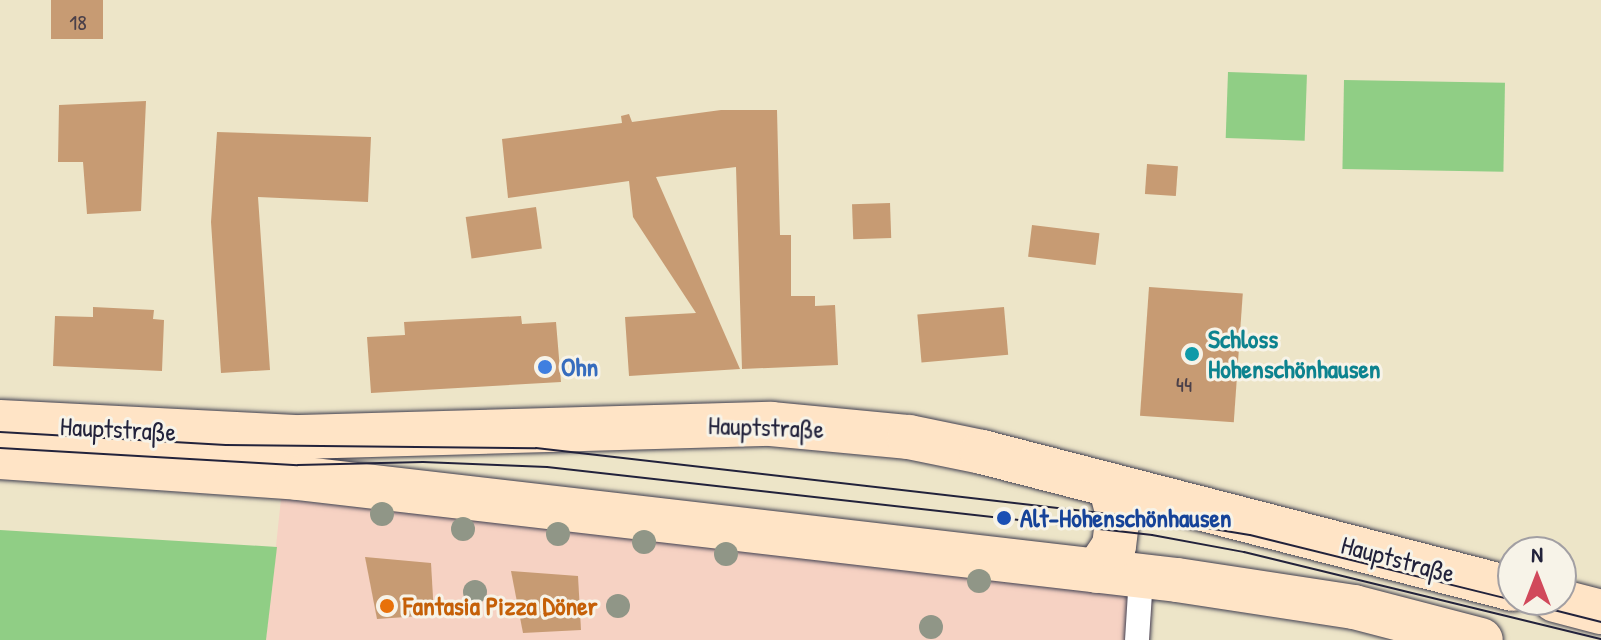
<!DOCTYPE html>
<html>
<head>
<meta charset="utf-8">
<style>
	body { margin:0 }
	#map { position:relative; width:1601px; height:640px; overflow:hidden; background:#ede5c8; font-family:"Patrick Hand",sans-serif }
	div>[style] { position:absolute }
	.built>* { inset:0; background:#f6d2c3 }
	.green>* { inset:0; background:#90ce85; transform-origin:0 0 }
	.building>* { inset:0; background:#c79b73; transform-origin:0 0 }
	.roads { filter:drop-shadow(0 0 2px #403f50) drop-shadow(0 0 2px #403f50) }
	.service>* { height:24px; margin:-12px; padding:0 12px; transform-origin:12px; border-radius:12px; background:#fff }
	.secondary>* { height:44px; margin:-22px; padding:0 22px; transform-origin:22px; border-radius:22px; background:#ffe4c6 }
	.tram>* { height:2px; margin:-1px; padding:0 1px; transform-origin:1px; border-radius:1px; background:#22223b }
	.trees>* { width:24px; height:24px; margin:-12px; border-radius:50%; background:#909687 }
	.dots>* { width:22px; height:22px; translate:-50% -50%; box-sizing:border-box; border:4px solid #f7f3e8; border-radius:50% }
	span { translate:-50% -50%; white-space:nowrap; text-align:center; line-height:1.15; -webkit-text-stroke:6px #f7f3e8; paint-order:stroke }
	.number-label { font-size:22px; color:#4b4049 }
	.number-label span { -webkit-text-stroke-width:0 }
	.culture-label { font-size:26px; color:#0d838f; font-weight:700 }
	.left { translate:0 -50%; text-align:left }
	.shop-label { font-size:26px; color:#366cbe; font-weight:700 }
	.street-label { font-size:26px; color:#22223b }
	.transit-label { font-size:26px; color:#164399; font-weight:700 }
	.food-label { font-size:26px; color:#c56008; font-weight:700 }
	.north { position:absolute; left:1497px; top:536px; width:80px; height:80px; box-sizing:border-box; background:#f7f3e8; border:2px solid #a29fa3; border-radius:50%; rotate:0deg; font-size:22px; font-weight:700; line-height:32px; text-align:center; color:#22223b }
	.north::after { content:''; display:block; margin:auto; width:28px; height:36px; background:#d1495b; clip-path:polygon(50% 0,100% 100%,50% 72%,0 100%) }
</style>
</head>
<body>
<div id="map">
	<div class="built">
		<i style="clip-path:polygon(281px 499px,1153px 594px,1150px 640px,266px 640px)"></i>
	</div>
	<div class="green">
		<i style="left:1228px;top:72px;width:79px;height:66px;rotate:2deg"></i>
		<i style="left:1344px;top:80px;width:161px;height:89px;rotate:1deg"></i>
		<i style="clip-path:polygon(0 530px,277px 547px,266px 640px,0 640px)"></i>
	</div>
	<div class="building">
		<i style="left:51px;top:0;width:52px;height:39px"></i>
		<i style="clip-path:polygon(146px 101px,141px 211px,87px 214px,83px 162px,58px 162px,59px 105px)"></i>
		<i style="clip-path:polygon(721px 110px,777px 110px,780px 235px,791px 235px,791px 296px,815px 296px,815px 306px,835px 305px,838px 365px,742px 369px,736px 167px,656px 177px,740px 369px,629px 376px,625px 317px,696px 313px,633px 217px,629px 181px,508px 198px,502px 139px,622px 123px,621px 116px,629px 114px,632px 122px)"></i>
		<i style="clip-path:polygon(217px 132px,371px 137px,368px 202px,258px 197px,270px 370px,221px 373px,211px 222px)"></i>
		<i style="left:1147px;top:164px;width:31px;height:30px;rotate:4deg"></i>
		<i style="left:890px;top:203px;width:35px;height:38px;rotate:88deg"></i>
		<i style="left:536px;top:207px;width:42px;height:71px;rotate:82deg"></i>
		<i style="left:1032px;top:225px;width:68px;height:32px;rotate:7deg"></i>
		<i style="left:1149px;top:287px;width:94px;height:129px;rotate:4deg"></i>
		<i style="clip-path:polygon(93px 307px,154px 310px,153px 319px,164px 320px,162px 371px,53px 366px,55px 316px,93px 317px)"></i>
		<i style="left:1004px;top:307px;width:48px;height:87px;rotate:85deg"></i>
		<i style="clip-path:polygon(521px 316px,522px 324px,556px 322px,561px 382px,371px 393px,367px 337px,405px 335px,404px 322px)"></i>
		<i style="clip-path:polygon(365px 557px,431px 563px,434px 615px,377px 619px)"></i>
		<i style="clip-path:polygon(511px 571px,578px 576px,581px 630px,523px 633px)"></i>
	</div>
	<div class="roads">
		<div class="service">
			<i style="left:1137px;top:640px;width:64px;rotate:-86.4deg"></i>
		</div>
		<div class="secondary">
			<i style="left:0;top:422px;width:300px;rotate:2.9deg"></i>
			<i style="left:300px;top:437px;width:471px;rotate:-1.6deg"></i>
			<i style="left:771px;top:424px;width:139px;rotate:5.4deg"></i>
			<i style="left:909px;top:437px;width:75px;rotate:11.6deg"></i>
			<i style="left:982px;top:452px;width:548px;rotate:14.47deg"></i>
			<i style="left:0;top:457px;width:298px;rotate:4deg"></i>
			<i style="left:297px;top:478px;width:886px;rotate:6.61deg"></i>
			<i style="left:1177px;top:580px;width:179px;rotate:8.7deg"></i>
			<i style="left:1354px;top:607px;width:131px;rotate:14.6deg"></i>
			<i style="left:1097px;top:571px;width:30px;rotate:-56deg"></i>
			<i style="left:1114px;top:546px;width:31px;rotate:-83deg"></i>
			<i style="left:1118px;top:515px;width:31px;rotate:-105deg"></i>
			<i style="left:1555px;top:600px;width:48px;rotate:14.6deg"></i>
		</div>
	</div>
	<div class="tram">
		<i style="left:0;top:432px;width:226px;rotate:3.3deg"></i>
		<i style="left:226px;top:445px;width:310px;rotate:0.6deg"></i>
		<i style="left:536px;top:448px;width:621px;rotate:6.56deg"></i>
		<i style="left:1153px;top:519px;width:98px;rotate:9.4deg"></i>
		<i style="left:1250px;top:535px;width:271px;rotate:13.9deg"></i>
		<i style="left:0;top:448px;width:298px;rotate:3.3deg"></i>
		<i style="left:298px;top:465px;width:125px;rotate:-1.4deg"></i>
		<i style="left:423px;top:462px;width:124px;rotate:2.3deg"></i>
		<i style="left:547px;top:467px;width:609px;rotate:6.41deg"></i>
		<i style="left:1152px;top:535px;width:94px;rotate:10.5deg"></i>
		<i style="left:1244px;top:552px;width:367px;rotate:13.7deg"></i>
		<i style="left:1514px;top:600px;width:90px;rotate:14.2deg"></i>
	</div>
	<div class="trees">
		<i style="left:382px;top:514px"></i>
		<i style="left:463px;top:529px"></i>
		<i style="left:558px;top:534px"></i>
		<i style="left:644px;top:542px"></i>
		<i style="left:726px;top:554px"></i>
		<i style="left:979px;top:581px"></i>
		<i style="left:475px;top:592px"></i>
		<i style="left:618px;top:606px"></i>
		<i style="left:931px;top:627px"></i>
	</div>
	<div class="dots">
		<i style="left:1192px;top:354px;background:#0f9aa8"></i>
		<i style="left:545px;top:367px;background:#3f7fe0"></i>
		<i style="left:1004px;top:518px;background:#1a4fb4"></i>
		<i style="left:387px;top:606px;background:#e8710a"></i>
	</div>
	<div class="number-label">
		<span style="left:78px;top:23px">18</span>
		<span style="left:1184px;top:385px">44</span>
	</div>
	<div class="culture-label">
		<span class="left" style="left:1208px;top:354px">Schloss<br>Hohenschönhausen</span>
	</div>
	<div class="shop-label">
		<span class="left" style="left:561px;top:367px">Ohn</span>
	</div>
	<div class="street-label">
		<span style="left:766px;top:427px;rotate:2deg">Hauptstraße</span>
		<span style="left:118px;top:429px;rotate:3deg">Hauptstraße</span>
		<span style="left:1398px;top:559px;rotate:15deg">Hauptstraße</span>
	</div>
	<div class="transit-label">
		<span class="left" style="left:1020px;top:518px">Alt-Hohenschönhausen</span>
	</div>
	<div class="food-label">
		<span class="left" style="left:403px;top:606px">Fantasia Pizza Döner</span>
	</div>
	<div class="north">N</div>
</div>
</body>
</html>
